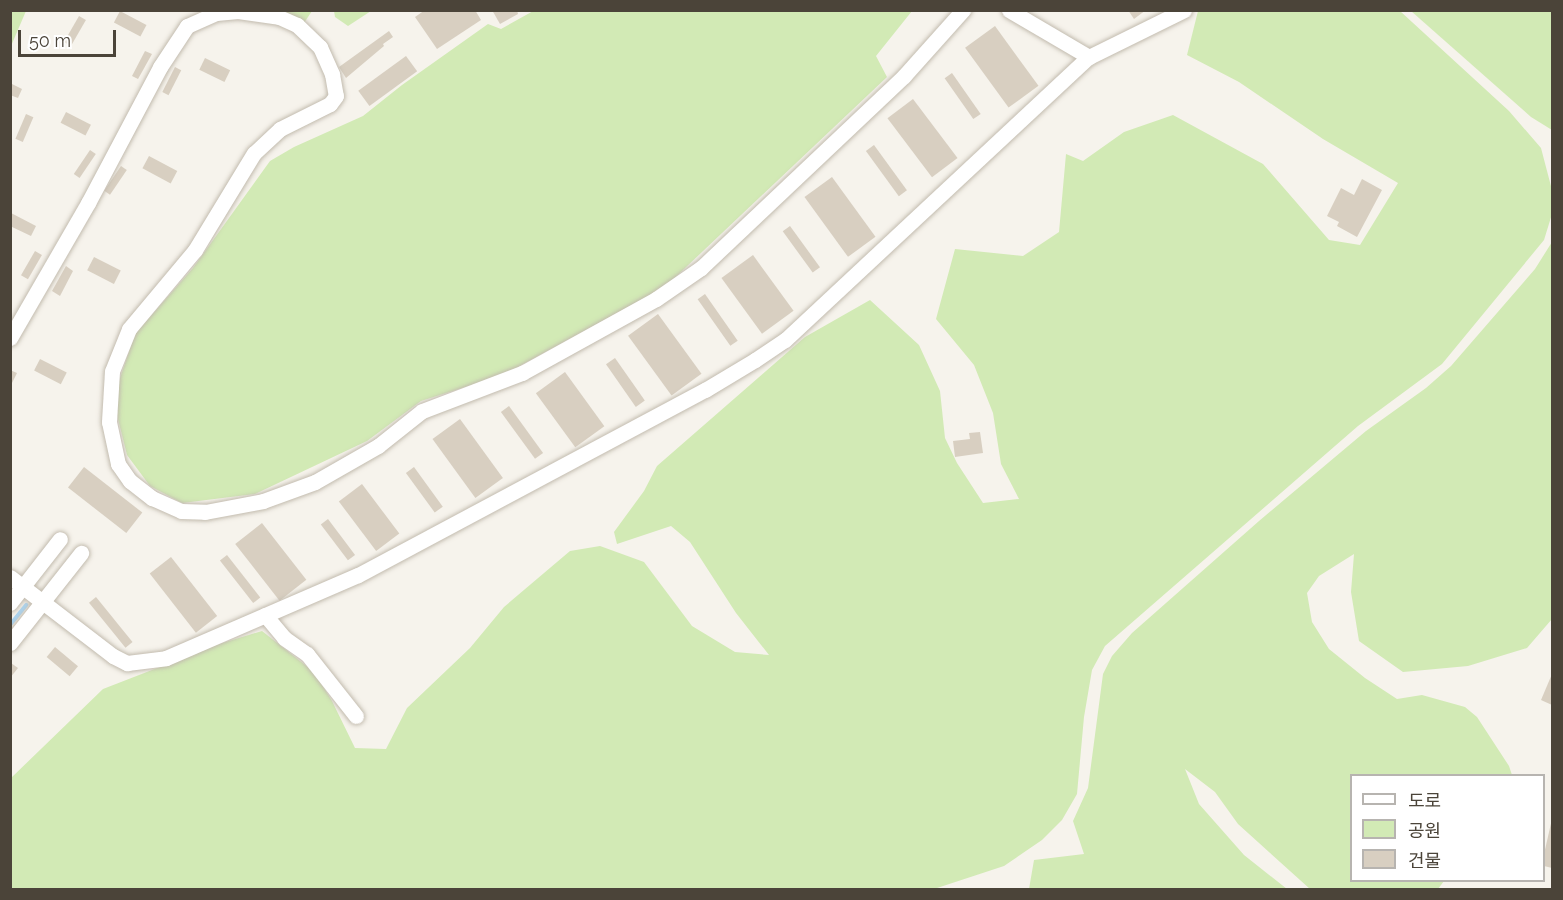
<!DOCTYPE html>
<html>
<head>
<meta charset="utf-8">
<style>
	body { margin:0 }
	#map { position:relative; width:1563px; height:900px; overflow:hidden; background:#f6f3ec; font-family:Raleway,"Noto Sans KR",sans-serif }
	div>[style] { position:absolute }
	.green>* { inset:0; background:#d2eab5 }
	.stream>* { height:4px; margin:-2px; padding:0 2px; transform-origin:2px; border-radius:2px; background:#a9d4f2 }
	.building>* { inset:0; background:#d8cfc1; transform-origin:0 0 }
	.roads { filter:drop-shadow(0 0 2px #c2bbae) drop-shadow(0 0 2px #c2bbae) }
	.minor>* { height:15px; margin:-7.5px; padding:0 7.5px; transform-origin:7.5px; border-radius:7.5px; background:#fff }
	span { translate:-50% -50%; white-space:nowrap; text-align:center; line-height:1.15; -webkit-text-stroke:6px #fff; paint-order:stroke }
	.frame { position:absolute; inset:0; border:12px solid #4b4439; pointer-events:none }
	.legend { position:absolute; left:1350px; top:774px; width:195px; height:108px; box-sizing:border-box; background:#fff; border:2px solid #b7b4b0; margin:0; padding:8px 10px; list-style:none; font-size:18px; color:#4b4439 }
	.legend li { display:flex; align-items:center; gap:12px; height:30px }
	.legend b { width:30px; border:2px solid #b7b4b0 }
	.scale { position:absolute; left:18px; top:30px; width:98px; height:27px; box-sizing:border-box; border:3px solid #4b4439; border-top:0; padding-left:8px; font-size:18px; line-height:21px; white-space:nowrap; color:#4b4439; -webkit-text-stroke:4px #fff; paint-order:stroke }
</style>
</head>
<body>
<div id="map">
	<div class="green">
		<i style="clip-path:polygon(11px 10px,26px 11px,11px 46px,10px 11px)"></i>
		<i style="clip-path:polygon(535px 10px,912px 11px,876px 56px,887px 77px,665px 287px,503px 375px,421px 401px,367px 441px,255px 494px,182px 503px,150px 486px,127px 455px,117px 415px,118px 384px,135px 334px,193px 268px,270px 161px,294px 147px,363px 116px,402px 85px,488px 24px,501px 29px)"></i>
		<i style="clip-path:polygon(268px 11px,312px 11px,304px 23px)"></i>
		<i style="clip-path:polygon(334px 11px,334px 10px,371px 11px,348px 26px,335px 17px)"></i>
		<i style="clip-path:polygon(1198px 11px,1400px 11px,1509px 111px,1541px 148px,1552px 190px,1552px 214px,1544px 240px,1442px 364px,1358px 426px,1105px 646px,1092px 670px,1084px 717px,1077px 794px,1062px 820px,1042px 840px,1004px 866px,931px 890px,11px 890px,11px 778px,103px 689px,219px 644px,262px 631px,314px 672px,332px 701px,355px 748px,386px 749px,407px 708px,470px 648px,504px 607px,570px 551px,600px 546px,644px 562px,692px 626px,735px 652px,769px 655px,736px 613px,690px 542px,671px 526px,617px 544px,614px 532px,644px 491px,657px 466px,805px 337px,870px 300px,919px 345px,940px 391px,945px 438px,957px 463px,983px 503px,1019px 499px,1001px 464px,993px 413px,974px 365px,936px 319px,955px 249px,1023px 256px,1059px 232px,1066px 154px,1083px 161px,1124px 132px,1173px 115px,1263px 164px,1329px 240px,1360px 245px,1398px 183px,1323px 139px,1239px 82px,1187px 55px)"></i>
		<i style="clip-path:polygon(1411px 11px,1552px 11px,1552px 130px,1531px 117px)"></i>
		<i style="clip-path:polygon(1552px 242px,1552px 619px,1527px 648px,1468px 666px,1403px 672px,1359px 641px,1351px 592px,1354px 554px,1319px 576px,1307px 593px,1312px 622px,1329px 649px,1365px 678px,1397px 699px,1422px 695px,1465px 707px,1477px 717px,1509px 766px,1512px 775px,1352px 776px,1352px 880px,1444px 881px,1438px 889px,1310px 889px,1238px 824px,1215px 792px,1185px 769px,1199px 804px,1244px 855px,1287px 889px,1029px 889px,1034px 860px,1084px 854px,1073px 821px,1088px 788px,1103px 674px,1112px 656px,1132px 633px,1259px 521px,1366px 431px,1426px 388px,1451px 366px,1535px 269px)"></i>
	</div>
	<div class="stream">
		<i style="left:10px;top:625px;width:26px;rotate:-51deg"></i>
	</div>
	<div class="building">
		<i style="clip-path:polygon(425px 10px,475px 10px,481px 20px,437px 49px,415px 17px)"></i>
		<i style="clip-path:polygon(492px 10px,517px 10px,518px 14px,500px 24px)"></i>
		<i style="clip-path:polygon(1128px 10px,1146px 10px,1134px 19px)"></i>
		<i style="left:120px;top:11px;width:30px;height:13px;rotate:28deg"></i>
		<i style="left:79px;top:16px;width:8px;height:30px;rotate:30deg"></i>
		<i style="left:995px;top:26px;width:74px;height:37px;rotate:54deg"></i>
		<i style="clip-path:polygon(389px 31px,393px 37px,383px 44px,384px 46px,346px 78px,339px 67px)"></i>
		<i style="clip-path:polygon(145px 51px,152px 54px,138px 79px,132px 76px)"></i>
		<i style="left:406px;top:56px;width:19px;height:59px;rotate:54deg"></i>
		<i style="left:205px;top:58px;width:28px;height:13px;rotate:26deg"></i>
		<i style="left:175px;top:67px;width:7px;height:28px;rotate:27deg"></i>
		<i style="left:952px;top:73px;width:50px;height:9px;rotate:55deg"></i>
		<i style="clip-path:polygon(10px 83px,22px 89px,18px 98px,10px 95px)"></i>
		<i style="left:913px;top:99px;width:74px;height:32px;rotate:53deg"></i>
		<i style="left:66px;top:112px;width:28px;height:12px;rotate:27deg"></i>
		<i style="left:26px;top:114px;width:8px;height:27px;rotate:23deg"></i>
		<i style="left:874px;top:145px;width:56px;height:10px;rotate:54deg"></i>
		<i style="left:90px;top:150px;width:7px;height:29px;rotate:34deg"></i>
		<i style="left:149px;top:156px;width:32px;height:14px;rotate:28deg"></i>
		<i style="left:121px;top:166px;width:7px;height:30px;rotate:34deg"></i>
		<i style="left:832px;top:177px;width:74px;height:34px;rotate:54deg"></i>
		<i style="clip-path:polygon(1362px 179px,1382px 190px,1357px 237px,1337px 226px,1339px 222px,1327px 216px,1341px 188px,1354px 195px)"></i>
		<i style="clip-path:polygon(11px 213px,36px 226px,31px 236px,10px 226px)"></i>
		<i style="left:790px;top:226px;width:51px;height:9px;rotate:54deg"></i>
		<i style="left:35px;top:251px;width:8px;height:28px;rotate:30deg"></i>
		<i style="left:753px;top:255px;width:69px;height:39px;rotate:54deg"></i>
		<i style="left:94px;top:257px;width:30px;height:15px;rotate:27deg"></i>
		<i style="clip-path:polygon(66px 266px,73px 271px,60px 296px,52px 291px)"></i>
		<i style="left:705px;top:294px;width:57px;height:9px;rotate:55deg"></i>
		<i style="left:658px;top:314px;width:74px;height:37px;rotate:54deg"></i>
		<i style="left:615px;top:358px;width:52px;height:11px;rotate:55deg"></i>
		<i style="left:40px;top:359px;width:30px;height:13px;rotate:27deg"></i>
		<i style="clip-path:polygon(10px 370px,17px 373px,10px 387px)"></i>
		<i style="left:565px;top:372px;width:67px;height:36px;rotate:54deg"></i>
		<i style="left:509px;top:406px;width:58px;height:10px;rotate:54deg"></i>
		<i style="left:460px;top:419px;width:73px;height:34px;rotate:54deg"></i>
		<i style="clip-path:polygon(980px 432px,983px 453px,955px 457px,953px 441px,970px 439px,969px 433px)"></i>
		<i style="left:84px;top:467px;width:74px;height:26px;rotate:38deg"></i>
		<i style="left:414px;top:467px;width:49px;height:10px;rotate:54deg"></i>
		<i style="left:362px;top:484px;width:62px;height:29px;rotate:53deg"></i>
		<i style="left:328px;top:519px;width:45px;height:9px;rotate:53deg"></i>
		<i style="left:262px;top:523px;width:72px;height:34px;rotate:52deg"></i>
		<i style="left:227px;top:555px;width:54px;height:9px;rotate:52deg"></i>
		<i style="left:171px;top:557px;width:75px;height:27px;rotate:52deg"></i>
		<i style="left:96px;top:597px;width:58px;height:9px;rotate:51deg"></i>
		<i style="left:55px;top:647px;width:30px;height:13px;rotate:40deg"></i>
		<i style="clip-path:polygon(11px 663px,18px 668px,10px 678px,10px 664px)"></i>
		<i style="clip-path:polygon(1552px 674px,1552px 705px,1541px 700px)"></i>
		<i style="clip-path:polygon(1552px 819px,1552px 868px,1544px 866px,1544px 854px)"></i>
	</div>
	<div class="roads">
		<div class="minor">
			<i style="left:1009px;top:10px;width:93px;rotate:30.4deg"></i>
			<i style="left:10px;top:338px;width:156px;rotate:-60deg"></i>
			<i style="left:88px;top:203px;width:154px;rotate:-62.1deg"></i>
			<i style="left:160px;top:67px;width:49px;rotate:-56.6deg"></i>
			<i style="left:187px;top:26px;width:32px;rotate:-24deg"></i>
			<i style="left:216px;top:13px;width:22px;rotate:-5deg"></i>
			<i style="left:238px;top:11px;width:41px;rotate:8.3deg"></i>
			<i style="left:279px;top:17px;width:20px;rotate:24deg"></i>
			<i style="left:297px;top:25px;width:32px;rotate:44deg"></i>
			<i style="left:320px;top:47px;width:30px;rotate:66deg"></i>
			<i style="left:332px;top:74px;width:22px;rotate:80deg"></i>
			<i style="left:336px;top:96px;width:10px;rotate:127deg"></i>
			<i style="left:330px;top:104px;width:56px;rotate:153.4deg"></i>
			<i style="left:280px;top:129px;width:35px;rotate:137deg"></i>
			<i style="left:254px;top:153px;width:114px;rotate:121.3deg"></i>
			<i style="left:195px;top:250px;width:103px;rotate:129.9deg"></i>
			<i style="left:129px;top:329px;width:45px;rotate:112deg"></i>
			<i style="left:112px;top:371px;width:51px;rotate:93.4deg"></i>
			<i style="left:109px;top:422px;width:43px;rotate:77.9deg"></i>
			<i style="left:118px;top:464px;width:21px;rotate:55deg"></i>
			<i style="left:130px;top:481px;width:28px;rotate:38deg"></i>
			<i style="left:152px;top:498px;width:32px;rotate:24deg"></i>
			<i style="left:181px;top:511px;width:24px;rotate:2deg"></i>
			<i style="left:205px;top:512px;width:59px;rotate:-10.7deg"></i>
			<i style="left:263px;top:501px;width:55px;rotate:-20.1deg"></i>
			<i style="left:315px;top:482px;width:73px;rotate:-29.7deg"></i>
			<i style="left:378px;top:446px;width:56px;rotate:-38.5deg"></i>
			<i style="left:422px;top:411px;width:107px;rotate:-20.8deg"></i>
			<i style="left:522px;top:373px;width:153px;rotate:-28.9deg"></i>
			<i style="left:656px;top:299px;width:55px;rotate:-34.6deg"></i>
			<i style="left:701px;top:268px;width:279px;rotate:-43.4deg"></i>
			<i style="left:904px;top:76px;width:89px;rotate:-48.2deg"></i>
			<i style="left:10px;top:577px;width:130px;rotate:37.5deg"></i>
			<i style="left:113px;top:656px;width:16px;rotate:27deg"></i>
			<i style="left:127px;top:663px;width:39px;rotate:-7deg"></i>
			<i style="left:166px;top:658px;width:209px;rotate:-23.4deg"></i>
			<i style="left:358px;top:575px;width:393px;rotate:-28.1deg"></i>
			<i style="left:705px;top:390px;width:58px;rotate:-31deg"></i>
			<i style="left:755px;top:360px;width:36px;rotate:-34deg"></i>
			<i style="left:785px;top:340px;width:415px;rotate:-43deg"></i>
			<i style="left:1089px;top:57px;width:106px;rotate:-26.3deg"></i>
			<i style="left:10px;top:603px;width:81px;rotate:-52deg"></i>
			<i style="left:265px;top:615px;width:30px;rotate:50deg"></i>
			<i style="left:284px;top:638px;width:28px;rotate:35deg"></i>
			<i style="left:307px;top:654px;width:79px;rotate:51.7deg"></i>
			<i style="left:10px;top:643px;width:115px;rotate:-51.7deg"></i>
		</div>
	</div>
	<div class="frame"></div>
	<ul class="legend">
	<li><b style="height:8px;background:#fff"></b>도로</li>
	<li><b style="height:16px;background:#d2eab5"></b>공원</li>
	<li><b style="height:16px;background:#d8cfc1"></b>건물</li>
	</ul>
	<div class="scale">50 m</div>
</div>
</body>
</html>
